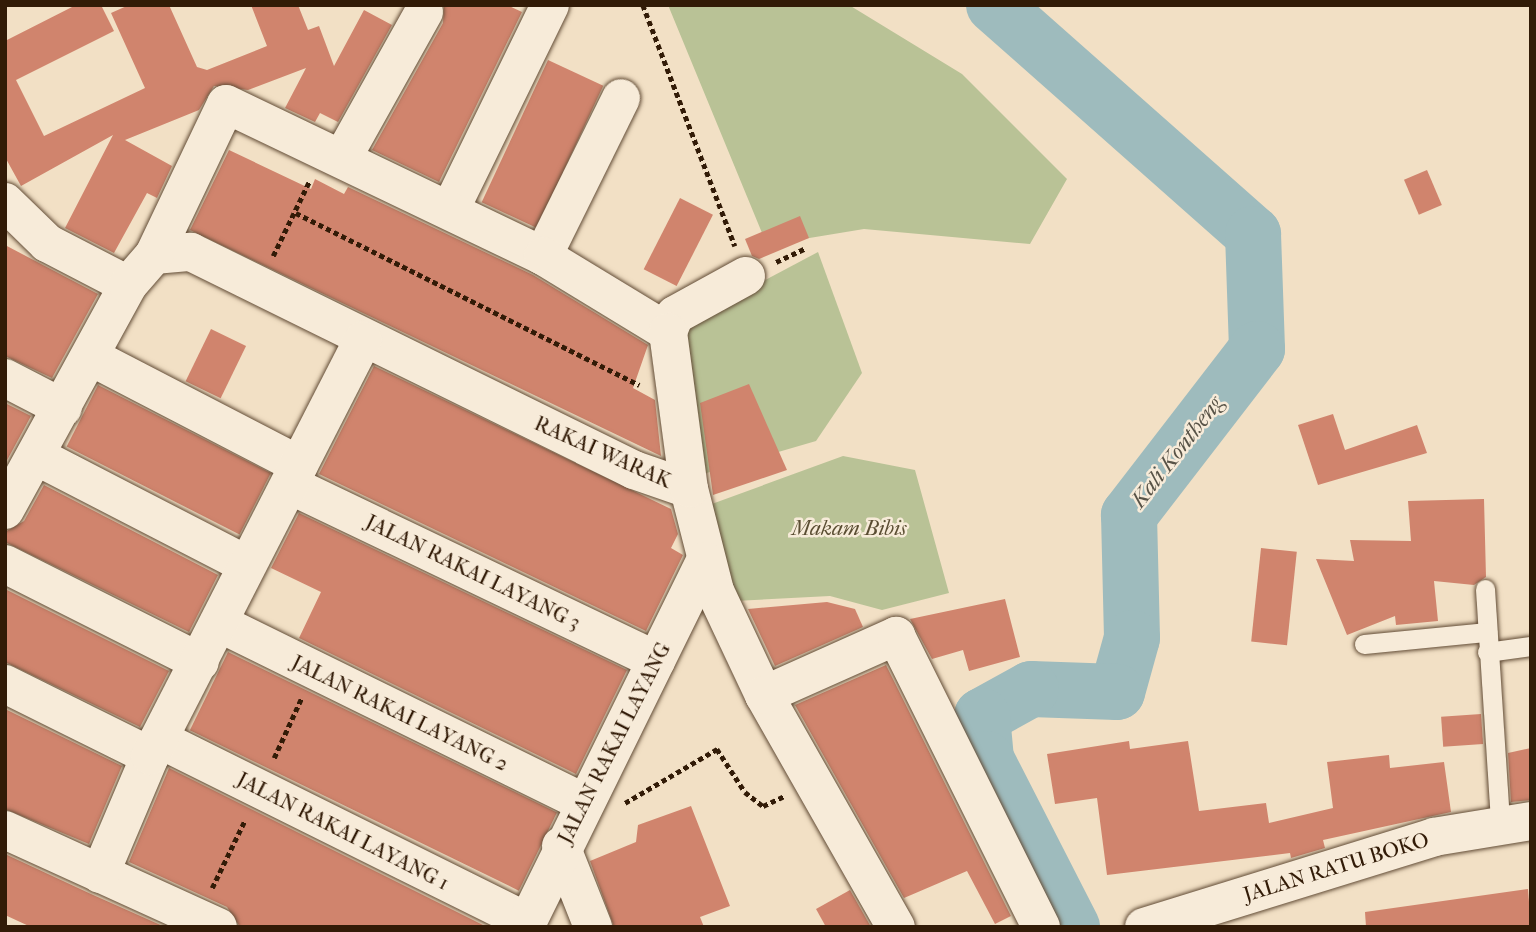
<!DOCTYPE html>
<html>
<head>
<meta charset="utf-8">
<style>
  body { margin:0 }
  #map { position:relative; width:1536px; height:932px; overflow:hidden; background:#f2e0c5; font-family:"IM FELL French Canon",serif }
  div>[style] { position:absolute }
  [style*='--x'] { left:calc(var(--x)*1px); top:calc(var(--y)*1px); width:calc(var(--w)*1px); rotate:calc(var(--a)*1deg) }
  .green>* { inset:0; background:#b9c296 }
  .river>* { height:56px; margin:-28px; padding:0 28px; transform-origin:28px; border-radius:28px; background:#9ebbbd }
  .building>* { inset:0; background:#d0846d; transform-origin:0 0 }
  .path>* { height:4.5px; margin-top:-2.25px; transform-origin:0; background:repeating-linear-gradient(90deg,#321b07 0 5px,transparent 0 8.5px) }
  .roads { filter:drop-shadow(0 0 2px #624c36) drop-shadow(0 0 2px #624c36) }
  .service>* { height:19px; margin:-9.5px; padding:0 9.5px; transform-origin:9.5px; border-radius:9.5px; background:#f7ebd9 }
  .minor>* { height:38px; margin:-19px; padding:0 19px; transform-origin:19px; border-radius:19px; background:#f7ebd9 }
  span { translate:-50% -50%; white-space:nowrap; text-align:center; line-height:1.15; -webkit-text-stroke:5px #f7ebd9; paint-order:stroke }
  .street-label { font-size:21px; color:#321b07 }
  .park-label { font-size:21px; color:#5a4d32; font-style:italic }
  .water-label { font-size:23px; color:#585347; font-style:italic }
  .frame { position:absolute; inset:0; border:7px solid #321b07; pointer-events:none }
</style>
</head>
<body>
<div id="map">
  <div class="green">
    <i style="clip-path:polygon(668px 5px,849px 5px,962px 74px,1067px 179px,1030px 244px,864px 229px,767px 245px)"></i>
    <i style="clip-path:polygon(818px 252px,862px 373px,816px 441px,703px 474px,679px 326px)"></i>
    <i style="clip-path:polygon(843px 456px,915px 470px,949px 593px,882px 610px,830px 596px,735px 601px,709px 505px)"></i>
  </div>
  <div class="river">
    <i style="--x:994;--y:5;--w:346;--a:41.5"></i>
    <i style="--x:1253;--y:234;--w:115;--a:88"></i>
    <i style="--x:1257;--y:349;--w:210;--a:127.6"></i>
    <i style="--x:1129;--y:515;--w:123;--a:88.6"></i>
    <i style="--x:1132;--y:638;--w:56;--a:105.5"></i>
    <i style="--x:1117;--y:692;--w:86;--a:-178"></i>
    <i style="--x:1031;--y:689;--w:56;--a:151.1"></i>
    <i style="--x:982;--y:716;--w:43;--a:84.7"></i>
    <i style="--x:986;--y:759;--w:189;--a:62.9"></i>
  </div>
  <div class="building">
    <i style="clip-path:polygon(76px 5px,101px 5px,114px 31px,16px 80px,44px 136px,145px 88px,111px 13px,129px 5px,169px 5px,197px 67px,207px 70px,267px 46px,251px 5px,298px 5px,308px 30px,319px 26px,334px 66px,364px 10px,392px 25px,338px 122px,320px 113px,315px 122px,285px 108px,306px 68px,248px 90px,214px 86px,199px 110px,125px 140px,172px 166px,157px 198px,147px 193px,114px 253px,65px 228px,113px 135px,21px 186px,5px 157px,5px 41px)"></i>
    <i style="clip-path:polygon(444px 5px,507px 5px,522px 12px,439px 182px,372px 150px,443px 23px)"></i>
    <i style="left:548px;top:60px;width:61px;height:157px;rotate:25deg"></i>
    <i style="clip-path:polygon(229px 150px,311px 189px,315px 179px,344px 194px,348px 187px,533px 275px,648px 345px,633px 388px,655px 400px,661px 456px,190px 230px)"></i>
    <i style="left:1427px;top:170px;width:38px;height:25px;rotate:67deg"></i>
    <i style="left:680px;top:198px;width:37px;height:80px;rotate:27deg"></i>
    <i style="clip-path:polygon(800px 216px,809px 238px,759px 259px,752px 256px,745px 239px)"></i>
    <i style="clip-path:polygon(5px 245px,98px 294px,52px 378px,5px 356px)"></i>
    <i style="left:211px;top:329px;width:39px;height:58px;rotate:26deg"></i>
    <i style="clip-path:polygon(374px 366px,671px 509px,678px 534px,671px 548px,683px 555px,646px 631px,319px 474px)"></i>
    <i style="clip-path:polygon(749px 384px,787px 470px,713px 495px,700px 403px)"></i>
    <i style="left:98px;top:385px;width:194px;height:69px;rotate:27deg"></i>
    <i style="clip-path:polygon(5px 403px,31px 416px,5px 464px)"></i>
    <i style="clip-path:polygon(1333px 414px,1345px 450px,1417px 425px,1427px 453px,1318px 485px,1298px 425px)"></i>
    <i style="clip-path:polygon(44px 485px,218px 575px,189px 632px,5px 542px,5px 532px,24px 521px)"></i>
    <i style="clip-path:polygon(1484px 499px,1486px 577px,1474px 585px,1434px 581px,1438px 621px,1396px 625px,1395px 616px,1347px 635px,1316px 559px,1354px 561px,1350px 540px,1411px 541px,1408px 501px)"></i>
    <i style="clip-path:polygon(299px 513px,627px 670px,576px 774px,299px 638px,321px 592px,271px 568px)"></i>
    <i style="left:1261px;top:548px;width:36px;height:94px;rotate:6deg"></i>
    <i style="clip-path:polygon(5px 589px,169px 671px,140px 727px,5px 662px)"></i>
    <i style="clip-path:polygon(1005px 599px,1020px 657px,969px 671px,963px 650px,932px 659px,910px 619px)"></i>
    <i style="clip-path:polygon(827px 602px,855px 609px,863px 627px,775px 666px,748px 609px)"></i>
    <i style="left:228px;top:652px;width:366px;height:87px;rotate:26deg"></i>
    <i style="clip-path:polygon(886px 665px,1011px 916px,995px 924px,967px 871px,904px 898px,795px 705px)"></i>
    <i style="clip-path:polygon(5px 709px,122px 766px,89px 844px,5px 809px)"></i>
    <i style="left:1481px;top:714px;width:30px;height:40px;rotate:86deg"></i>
    <i style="clip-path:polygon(1129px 741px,1130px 749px,1188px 741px,1199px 811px,1266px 803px,1269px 823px,1333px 808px,1327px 762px,1389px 755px,1390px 768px,1444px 762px,1451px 812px,1323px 840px,1325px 848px,1291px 858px,1290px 853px,1107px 875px,1097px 798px,1055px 804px,1047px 754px)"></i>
    <i style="clip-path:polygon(1531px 748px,1531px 800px,1511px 802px,1508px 753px)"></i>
    <i style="clip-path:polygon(169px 768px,487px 927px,240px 927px,227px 907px,129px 862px)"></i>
    <i style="clip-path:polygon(691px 806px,730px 906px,700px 917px,704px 927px,614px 927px,590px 861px,636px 842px,638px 825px)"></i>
    <i style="clip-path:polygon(5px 854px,91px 894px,165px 927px,31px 927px,5px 915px)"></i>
    <i style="clip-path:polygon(1528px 889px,1531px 927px,1366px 927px,1365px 912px)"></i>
    <i style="clip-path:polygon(850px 890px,871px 927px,826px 927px,816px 909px)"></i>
  </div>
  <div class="path">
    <i style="--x:643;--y:5;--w:258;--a:69.1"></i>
    <i style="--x:296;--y:213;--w:384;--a:26.6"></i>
    <i style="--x:273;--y:256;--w:82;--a:-64.1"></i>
    <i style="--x:776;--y:262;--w:31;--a:-25"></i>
    <i style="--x:274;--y:758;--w:65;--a:-65.4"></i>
    <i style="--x:625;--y:803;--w:107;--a:-30.4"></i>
    <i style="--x:717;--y:749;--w:51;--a:56.9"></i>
    <i style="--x:745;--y:792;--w:23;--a:38"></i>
    <i style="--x:763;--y:806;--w:23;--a:-25"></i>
    <i style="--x:212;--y:888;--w:76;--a:-64.1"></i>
  </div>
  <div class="roads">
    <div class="service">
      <i style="--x:1485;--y:589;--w:235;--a:86.3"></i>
      <i style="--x:1364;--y:644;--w:124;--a:-5.6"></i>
      <i style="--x:1487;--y:652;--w:44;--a:-7.8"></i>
    </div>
    <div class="minor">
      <i style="--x:344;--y:155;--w:164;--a:-60.8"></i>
      <i style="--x:5;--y:202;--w:59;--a:44.3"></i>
      <i style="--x:47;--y:243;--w:91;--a:27.4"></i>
      <i style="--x:450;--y:210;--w:228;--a:-64"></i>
      <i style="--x:154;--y:255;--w:37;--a:-5"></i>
      <i style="--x:191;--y:252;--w:494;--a:26.2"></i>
      <i style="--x:634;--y:470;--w:58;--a:19.1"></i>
      <i style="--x:689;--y:489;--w:105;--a:75.7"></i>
      <i style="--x:715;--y:591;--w:115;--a:64.8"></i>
      <i style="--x:764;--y:695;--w:267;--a:60.4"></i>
      <i style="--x:543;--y:256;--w:176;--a:-63.7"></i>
      <i style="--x:668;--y:332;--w:18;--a:-68"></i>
      <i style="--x:675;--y:315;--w:81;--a:-28.8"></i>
      <i style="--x:93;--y:358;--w:232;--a:27.4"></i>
      <i style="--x:5;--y:378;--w:65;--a:27.3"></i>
      <i style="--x:38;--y:457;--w:235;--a:27.3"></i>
      <i style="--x:290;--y:485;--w:406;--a:25.6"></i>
      <i style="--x:5;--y:510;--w:256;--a:-61.3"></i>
      <i style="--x:128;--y:285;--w:40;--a:-49"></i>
      <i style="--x:154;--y:255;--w:167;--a:-64.5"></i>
      <i style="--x:226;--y:104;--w:352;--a:25.6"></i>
      <i style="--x:543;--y:256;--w:146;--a:31.3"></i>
      <i style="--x:668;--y:332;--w:158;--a:82.4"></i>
      <i style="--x:5;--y:564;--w:218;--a:26.7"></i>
      <i style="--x:219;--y:623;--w:405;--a:26.2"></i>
      <i style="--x:5;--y:684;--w:162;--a:26.4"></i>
      <i style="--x:764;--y:695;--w:145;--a:-24.1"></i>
      <i style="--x:896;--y:636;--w:325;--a:63.5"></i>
      <i style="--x:159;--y:739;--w:411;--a:26.4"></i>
      <i style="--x:5;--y:830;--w:234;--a:24.5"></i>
      <i style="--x:561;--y:846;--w:87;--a:68.4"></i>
      <i style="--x:100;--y:874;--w:128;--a:-67"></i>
      <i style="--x:150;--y:756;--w:467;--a:-62.9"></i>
      <i style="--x:525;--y:927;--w:408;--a:-63.8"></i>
      <i style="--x:1144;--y:927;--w:304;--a:-17.2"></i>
      <i style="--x:1434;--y:837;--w:98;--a:-9.4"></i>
    </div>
  </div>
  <div class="street-label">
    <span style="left:603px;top:452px;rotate:24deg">RAKAI WARAK</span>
    <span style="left:473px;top:572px;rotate:26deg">JALAN RAKAI LAYANG 3</span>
    <span style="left:400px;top:713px;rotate:26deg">JALAN RAKAI LAYANG 2</span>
    <span style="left:614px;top:743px;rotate:-63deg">JALAN RAKAI LAYANG</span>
    <span style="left:343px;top:831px;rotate:27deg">JALAN RAKAI LAYANG 1</span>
    <span style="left:1336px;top:867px;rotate:-17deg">JALAN RATU BOKO</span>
  </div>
  <div class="park-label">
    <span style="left:849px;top:528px">Makam Bibis</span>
  </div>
  <div class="water-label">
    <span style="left:1177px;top:452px;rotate:-52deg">Kali Kontheng</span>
  </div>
  <div class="frame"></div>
</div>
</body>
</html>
